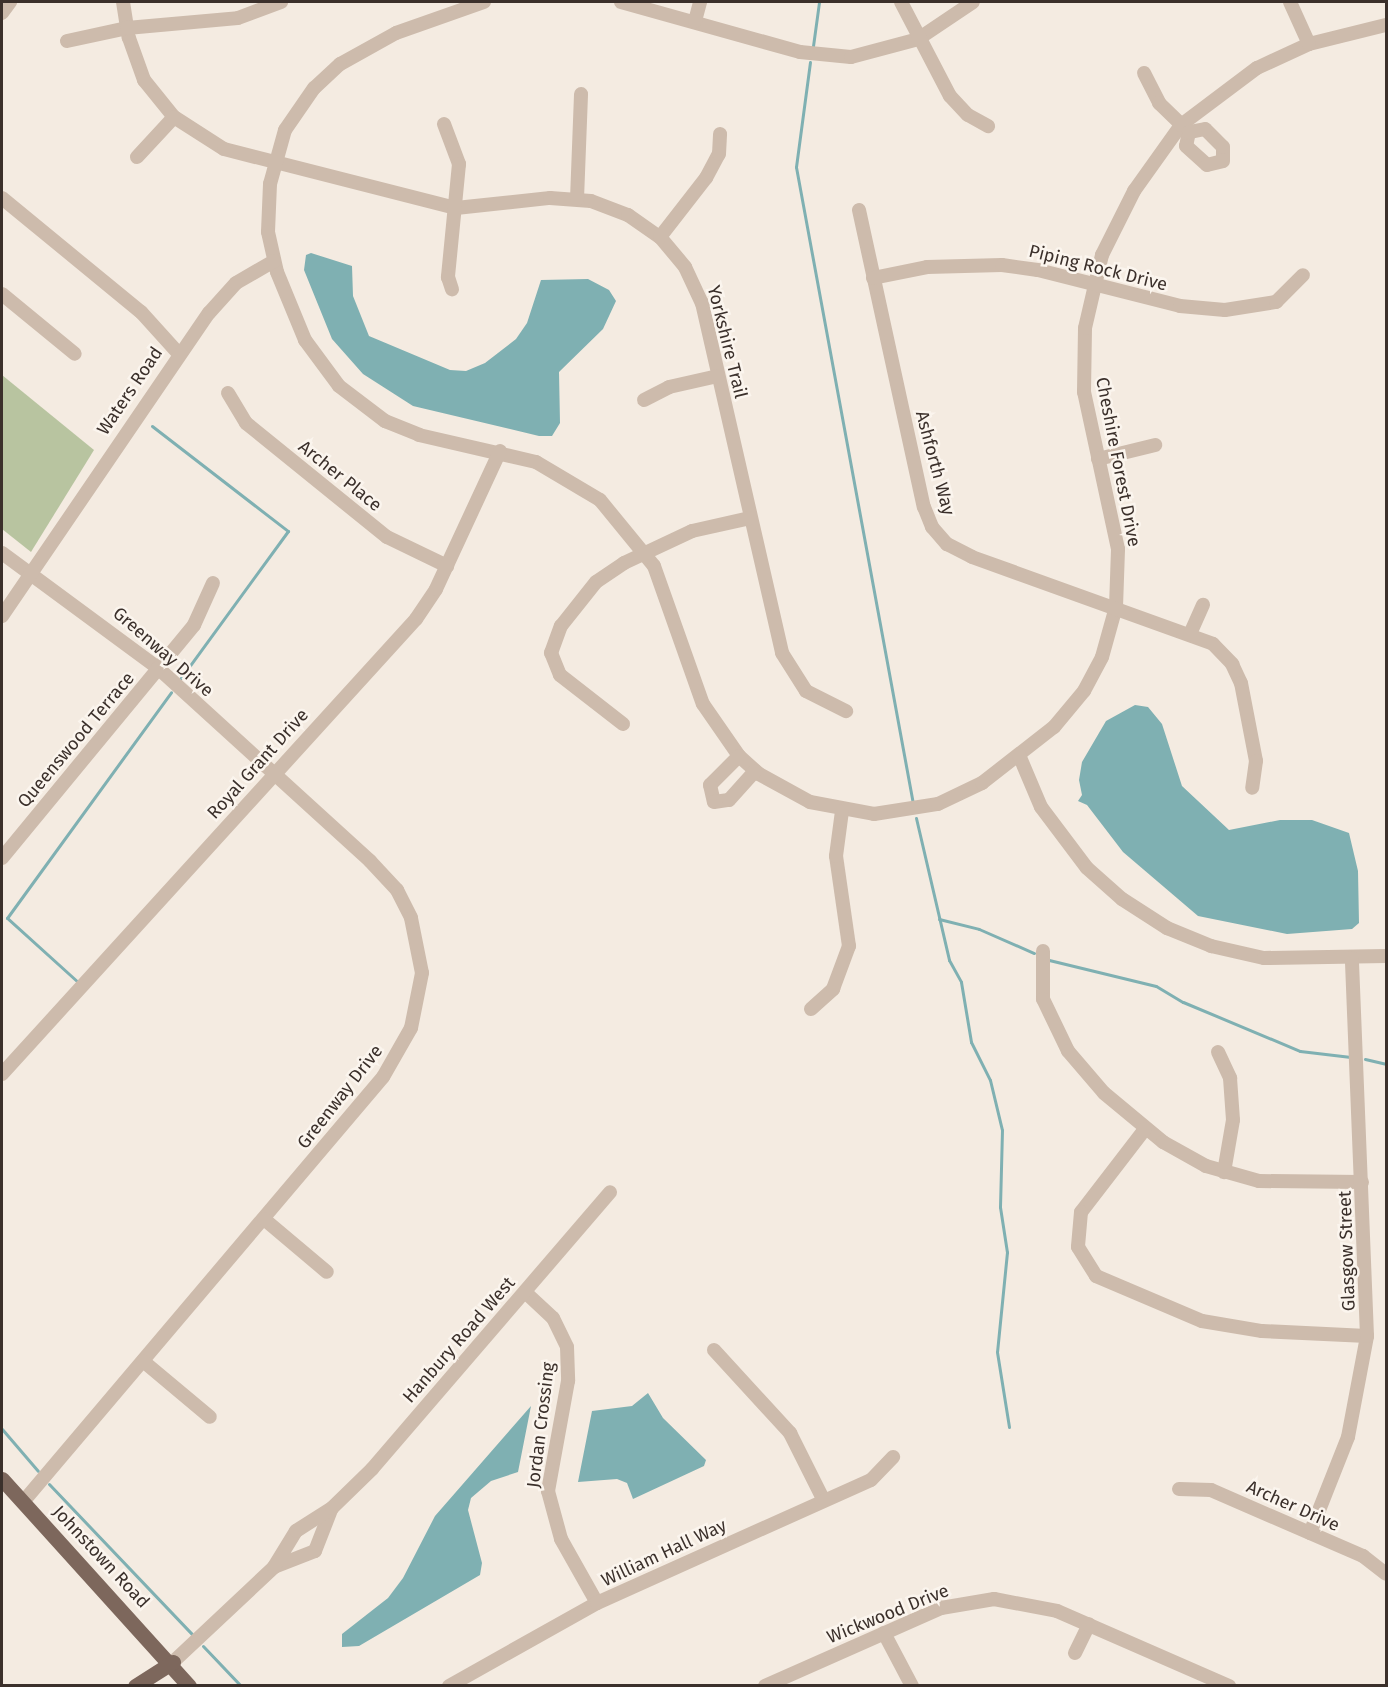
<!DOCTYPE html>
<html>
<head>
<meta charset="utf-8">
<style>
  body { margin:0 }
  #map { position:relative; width:1388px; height:1687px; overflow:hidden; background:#f4ebe1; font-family:"Fira Sans",sans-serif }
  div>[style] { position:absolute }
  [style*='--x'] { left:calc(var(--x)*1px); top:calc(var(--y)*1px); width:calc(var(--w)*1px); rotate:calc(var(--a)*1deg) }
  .green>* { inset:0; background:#b8c4a0 }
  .water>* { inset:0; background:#7fb0b2 }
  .stream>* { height:3px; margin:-1.5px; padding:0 1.5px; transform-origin:1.5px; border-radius:1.5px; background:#7fb0b2 }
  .minor>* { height:14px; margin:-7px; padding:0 7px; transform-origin:7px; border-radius:7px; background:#cdbbac }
  .major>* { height:15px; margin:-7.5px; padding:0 7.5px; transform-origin:7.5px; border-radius:7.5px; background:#7d675c }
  span { translate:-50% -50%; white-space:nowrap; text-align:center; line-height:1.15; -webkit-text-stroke:5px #fbf5ee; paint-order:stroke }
  .street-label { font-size:18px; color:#3b302b }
  .frame { position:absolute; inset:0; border:3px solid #3b302b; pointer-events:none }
</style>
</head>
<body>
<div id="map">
  <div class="green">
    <i style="clip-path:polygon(2px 375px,94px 450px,31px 552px,2px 529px)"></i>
  </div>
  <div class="water">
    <i style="clip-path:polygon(311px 253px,352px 266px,353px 296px,369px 336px,450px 370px,466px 371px,485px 363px,516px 339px,527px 323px,541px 280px,588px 279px,609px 290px,616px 301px,603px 329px,559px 372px,560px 423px,552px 436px,539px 436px,413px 406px,363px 374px,332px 339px,304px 270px,306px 255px)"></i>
    <i style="clip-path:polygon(1135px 705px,1148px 707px,1162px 724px,1182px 786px,1229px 830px,1280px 820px,1312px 820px,1349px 833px,1358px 871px,1359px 923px,1352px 929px,1287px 934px,1198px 916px,1123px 852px,1087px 805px,1078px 801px,1082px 795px,1079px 780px,1082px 762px,1106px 721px)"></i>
    <i style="clip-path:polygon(648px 1393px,663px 1418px,706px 1460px,704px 1466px,633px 1499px,627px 1483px,617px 1479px,578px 1482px,592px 1411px,632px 1406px)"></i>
    <i style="clip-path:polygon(531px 1406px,518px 1472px,491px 1481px,471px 1498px,468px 1510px,482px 1563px,480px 1575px,359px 1646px,342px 1647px,342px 1634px,388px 1598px,403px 1578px,435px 1516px)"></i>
  </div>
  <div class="stream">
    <i style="--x:813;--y:46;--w:44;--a:-82.2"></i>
    <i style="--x:810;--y:62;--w:106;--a:97.6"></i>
    <i style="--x:796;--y:167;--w:648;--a:79.59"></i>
    <i style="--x:152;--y:426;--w:172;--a:37.7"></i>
    <i style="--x:288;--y:531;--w:182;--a:126.1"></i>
    <i style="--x:916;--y:818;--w:146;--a:76.9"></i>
    <i style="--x:949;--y:960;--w:25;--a:61"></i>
    <i style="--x:961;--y:982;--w:61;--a:80.5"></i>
    <i style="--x:971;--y:1042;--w:42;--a:63.4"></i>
    <i style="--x:990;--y:1080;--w:51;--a:76.5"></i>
    <i style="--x:1002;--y:1130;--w:77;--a:91.5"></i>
    <i style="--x:1000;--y:1207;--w:46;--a:81.2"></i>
    <i style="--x:1007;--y:1252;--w:100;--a:95.7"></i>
    <i style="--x:997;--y:1352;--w:76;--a:80.9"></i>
    <i style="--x:939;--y:919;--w:41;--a:14"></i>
    <i style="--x:979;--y:929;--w:60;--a:23.6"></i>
    <i style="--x:1049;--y:960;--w:110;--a:13.7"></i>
    <i style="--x:1156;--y:986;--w:31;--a:31"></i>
    <i style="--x:1183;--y:1002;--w:127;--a:22.7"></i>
    <i style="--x:1300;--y:1051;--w:51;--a:6.7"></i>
    <i style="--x:79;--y:983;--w:97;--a:-137.9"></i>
    <i style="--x:7;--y:918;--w:279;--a:-54"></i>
    <i style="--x:1365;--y:1059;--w:22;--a:13"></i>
    <i style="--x:2;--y:1429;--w:55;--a:49.4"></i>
    <i style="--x:49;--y:1484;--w:207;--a:46.4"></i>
    <i style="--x:203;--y:1646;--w:55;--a:46.5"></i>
  </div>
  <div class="minor">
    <i style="--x:123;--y:2;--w:36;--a:81"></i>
    <i style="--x:129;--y:38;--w:45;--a:70.3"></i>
    <i style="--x:144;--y:80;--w:48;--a:51"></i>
    <i style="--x:174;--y:117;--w:59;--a:32.6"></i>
    <i style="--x:224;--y:149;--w:239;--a:14.3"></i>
    <i style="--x:456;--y:208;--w:95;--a:-6.1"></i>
    <i style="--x:550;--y:198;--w:41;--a:4.2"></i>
    <i style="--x:591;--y:201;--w:40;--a:21"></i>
    <i style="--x:628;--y:215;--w:39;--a:35"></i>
    <i style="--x:660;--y:237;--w:39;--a:50"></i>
    <i style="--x:685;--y:267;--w:40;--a:65"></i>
    <i style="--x:702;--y:303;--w:359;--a:77.1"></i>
    <i style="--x:782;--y:653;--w:45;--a:57.7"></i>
    <i style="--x:806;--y:691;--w:45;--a:26.6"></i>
    <i style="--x:484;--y:2;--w:93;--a:160.6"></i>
    <i style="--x:396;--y:33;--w:64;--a:151"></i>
    <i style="--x:340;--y:64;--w:35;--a:137"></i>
    <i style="--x:314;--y:88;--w:51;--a:124.6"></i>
    <i style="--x:285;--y:130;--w:56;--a:105.5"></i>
    <i style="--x:270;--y:184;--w:48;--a:92.4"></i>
    <i style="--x:268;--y:232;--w:41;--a:77.3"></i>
    <i style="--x:277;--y:272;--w:74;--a:67.6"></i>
    <i style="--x:305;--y:340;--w:57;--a:53.5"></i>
    <i style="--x:339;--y:386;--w:58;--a:37.3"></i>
    <i style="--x:385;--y:421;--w:37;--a:22"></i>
    <i style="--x:419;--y:435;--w:120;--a:13"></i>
    <i style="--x:536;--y:462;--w:74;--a:30.7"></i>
    <i style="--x:600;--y:500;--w:85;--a:50.7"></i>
    <i style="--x:654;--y:566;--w:146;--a:70.5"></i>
    <i style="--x:703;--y:704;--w:63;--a:55.3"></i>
    <i style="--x:739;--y:756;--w:27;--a:42"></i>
    <i style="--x:759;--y:774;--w:58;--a:28.8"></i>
    <i style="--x:810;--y:802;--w:65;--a:10.6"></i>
    <i style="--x:874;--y:814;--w:65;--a:-8.9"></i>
    <i style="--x:938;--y:804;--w:49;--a:-25.5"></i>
    <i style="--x:982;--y:783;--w:91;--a:-37.9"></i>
    <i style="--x:1054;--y:727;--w:47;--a:-50.2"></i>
    <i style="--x:1084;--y:691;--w:38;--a:-62"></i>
    <i style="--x:1102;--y:657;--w:52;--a:-74.4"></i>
    <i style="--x:1116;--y:607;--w:58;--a:-88"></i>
    <i style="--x:1118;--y:549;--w:161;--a:-102.2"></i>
    <i style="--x:1084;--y:392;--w:64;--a:-89.1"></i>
    <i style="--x:1085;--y:328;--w:75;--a:-76.9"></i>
    <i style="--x:1102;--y:255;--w:72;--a:-63.4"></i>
    <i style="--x:1134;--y:191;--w:81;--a:-54.5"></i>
    <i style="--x:1181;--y:125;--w:95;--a:-36.9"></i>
    <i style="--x:1257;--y:68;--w:57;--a:-24.8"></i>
    <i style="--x:1309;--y:44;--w:79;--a:-13.9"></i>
    <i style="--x:621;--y:2;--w:186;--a:15.6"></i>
    <i style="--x:800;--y:52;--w:51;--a:5.6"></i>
    <i style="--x:851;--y:57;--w:69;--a:-15"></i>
    <i style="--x:918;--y:39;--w:66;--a:-33.9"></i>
    <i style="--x:901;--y:2;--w:106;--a:62.5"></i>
    <i style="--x:950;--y:96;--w:26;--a:47"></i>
    <i style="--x:968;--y:115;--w:23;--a:29"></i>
    <i style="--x:1290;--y:2;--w:46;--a:65.7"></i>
    <i style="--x:2;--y:13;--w:14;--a:-54"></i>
    <i style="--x:695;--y:21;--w:20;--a:-75"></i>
    <i style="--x:67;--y:41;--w:61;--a:-12.2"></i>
    <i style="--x:127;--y:28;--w:111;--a:-5.1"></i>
    <i style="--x:238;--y:18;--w:46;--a:-20.4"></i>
    <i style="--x:1144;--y:73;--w:34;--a:63"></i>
    <i style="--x:1159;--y:103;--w:42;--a:44"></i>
    <i style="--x:1189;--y:132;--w:14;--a:102"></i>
    <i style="--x:1186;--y:146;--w:28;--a:42"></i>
    <i style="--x:1207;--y:165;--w:16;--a:-14"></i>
    <i style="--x:1223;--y:161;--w:14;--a:-90"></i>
    <i style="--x:1223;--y:147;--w:25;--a:-135"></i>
    <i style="--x:1205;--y:129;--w:16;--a:169"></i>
    <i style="--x:444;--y:124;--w:43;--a:69.4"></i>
    <i style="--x:459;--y:164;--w:114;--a:95.6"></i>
    <i style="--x:448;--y:277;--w:13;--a:72"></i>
    <i style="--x:137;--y:157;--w:54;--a:-47.2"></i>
    <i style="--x:2;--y:198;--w:180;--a:39.4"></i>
    <i style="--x:141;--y:312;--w:57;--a:47.9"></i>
    <i style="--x:577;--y:199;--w:105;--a:-87.8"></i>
    <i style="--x:859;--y:210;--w:304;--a:77.7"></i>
    <i style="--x:924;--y:507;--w:22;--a:68"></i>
    <i style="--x:932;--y:527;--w:23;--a:49"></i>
    <i style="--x:947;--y:544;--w:28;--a:27"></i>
    <i style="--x:972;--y:557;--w:256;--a:19.8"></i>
    <i style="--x:1213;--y:644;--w:28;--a:46"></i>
    <i style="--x:1232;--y:664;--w:21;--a:65"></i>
    <i style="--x:1241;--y:683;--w:79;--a:79.1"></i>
    <i style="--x:1256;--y:761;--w:27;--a:98"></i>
    <i style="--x:660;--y:237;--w:75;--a:-52.1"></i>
    <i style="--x:706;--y:178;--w:27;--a:-62"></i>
    <i style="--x:719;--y:154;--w:20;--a:-87"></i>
    <i style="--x:873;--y:278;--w:55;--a:-11.5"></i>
    <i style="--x:927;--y:267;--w:75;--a:-1.5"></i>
    <i style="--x:1002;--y:265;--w:36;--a:8"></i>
    <i style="--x:1038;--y:270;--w:146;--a:14.2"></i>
    <i style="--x:1180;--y:306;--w:45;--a:5.1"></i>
    <i style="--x:1225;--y:310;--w:52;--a:-8.9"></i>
    <i style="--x:1276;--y:302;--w:38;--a:-45"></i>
    <i style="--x:2;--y:294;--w:94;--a:39.4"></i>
    <i style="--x:228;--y:393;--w:35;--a:59"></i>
    <i style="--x:246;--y:423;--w:181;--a:39"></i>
    <i style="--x:387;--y:537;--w:67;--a:25.8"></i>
    <i style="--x:644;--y:400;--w:28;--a:-27"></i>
    <i style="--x:669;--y:387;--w:50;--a:-12.7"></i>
    <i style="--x:1098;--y:459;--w:59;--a:-13.8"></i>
    <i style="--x:2;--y:553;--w:194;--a:36.4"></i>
    <i style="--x:158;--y:668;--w:287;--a:42.3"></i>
    <i style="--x:370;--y:861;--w:40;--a:47"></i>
    <i style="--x:397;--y:890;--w:31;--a:63"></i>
    <i style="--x:411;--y:918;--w:56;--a:78.7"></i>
    <i style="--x:422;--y:973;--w:56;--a:101.3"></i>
    <i style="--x:411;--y:1028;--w:56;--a:119.7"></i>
    <i style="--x:383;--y:1077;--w:557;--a:130.27"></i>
    <i style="--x:2;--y:616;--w:367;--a:-55.7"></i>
    <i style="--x:209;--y:313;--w:40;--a:-48"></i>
    <i style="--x:236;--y:283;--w:44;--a:-30.1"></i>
    <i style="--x:1190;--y:634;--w:32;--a:-66"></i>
    <i style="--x:623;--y:724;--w:80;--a:-142.1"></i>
    <i style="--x:560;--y:675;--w:24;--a:-112"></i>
    <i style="--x:551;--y:653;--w:29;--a:-70"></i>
    <i style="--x:561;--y:626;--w:56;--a:-51.5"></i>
    <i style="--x:596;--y:582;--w:34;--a:-34"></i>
    <i style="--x:624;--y:563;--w:75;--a:-25.2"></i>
    <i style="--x:692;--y:531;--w:59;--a:-12.6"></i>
    <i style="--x:1019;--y:755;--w:56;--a:67.1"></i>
    <i style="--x:1041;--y:807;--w:76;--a:53"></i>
    <i style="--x:1087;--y:868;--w:47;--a:41.5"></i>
    <i style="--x:1122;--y:899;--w:54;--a:32.8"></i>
    <i style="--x:1167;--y:928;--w:48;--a:22.2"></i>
    <i style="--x:1211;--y:946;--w:54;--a:12.8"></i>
    <i style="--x:1264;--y:958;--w:122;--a:-0.9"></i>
    <i style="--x:739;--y:756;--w:41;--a:135"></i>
    <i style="--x:710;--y:785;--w:17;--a:77"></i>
    <i style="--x:714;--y:802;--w:15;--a:-8"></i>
    <i style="--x:729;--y:800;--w:39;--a:-48"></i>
    <i style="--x:2;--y:858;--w:302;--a:-50.5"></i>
    <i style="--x:194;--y:625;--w:46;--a:-65.7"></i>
    <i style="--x:1043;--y:951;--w:48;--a:90"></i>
    <i style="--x:1043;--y:999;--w:58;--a:64.3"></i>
    <i style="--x:1068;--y:1051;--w:55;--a:49.4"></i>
    <i style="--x:1104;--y:1093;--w:77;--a:39.7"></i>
    <i style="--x:1163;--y:1142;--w:49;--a:29.2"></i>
    <i style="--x:1206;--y:1166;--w:55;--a:15.8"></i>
    <i style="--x:1259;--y:1181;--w:103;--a:0.6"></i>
    <i style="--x:811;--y:1009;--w:30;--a:-42"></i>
    <i style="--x:833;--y:989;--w:46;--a:-69.6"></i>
    <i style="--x:849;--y:946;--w:91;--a:-98.2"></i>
    <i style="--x:836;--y:856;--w:45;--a:-82.4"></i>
    <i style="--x:1218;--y:1052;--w:29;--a:65"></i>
    <i style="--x:1230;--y:1078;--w:42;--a:85.9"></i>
    <i style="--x:1233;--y:1120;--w:53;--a:99.8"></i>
    <i style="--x:2;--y:1074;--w:615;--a:-47.7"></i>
    <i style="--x:416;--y:619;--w:36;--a:-56"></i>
    <i style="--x:436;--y:589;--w:152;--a:-65.1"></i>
    <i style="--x:1145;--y:1129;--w:105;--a:127.6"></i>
    <i style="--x:1081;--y:1212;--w:35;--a:95"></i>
    <i style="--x:1078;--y:1247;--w:34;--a:58"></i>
    <i style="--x:1096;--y:1276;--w:115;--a:23"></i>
    <i style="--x:1202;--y:1321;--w:61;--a:9.5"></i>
    <i style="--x:1262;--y:1331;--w:105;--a:2.7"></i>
    <i style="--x:264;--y:1219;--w:82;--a:40.1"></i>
    <i style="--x:525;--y:1292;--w:38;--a:43"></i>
    <i style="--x:553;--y:1318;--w:32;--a:64"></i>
    <i style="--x:567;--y:1347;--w:34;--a:88"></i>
    <i style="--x:568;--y:1381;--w:112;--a:100.3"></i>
    <i style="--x:548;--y:1491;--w:50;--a:74.8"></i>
    <i style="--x:561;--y:1539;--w:73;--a:60.6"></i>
    <i style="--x:714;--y:1350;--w:113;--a:47.5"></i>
    <i style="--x:790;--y:1433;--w:74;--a:63.4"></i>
    <i style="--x:143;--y:1361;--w:87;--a:39.9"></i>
    <i style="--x:1179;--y:1489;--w:32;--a:2"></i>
    <i style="--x:1211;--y:1490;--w:166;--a:23.5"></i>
    <i style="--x:1363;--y:1556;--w:29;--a:38"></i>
    <i style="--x:1310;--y:1533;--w:103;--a:-68.4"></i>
    <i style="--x:1348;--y:1437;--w:103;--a:-79.3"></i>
    <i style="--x:1367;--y:1336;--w:378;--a:-92.3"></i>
    <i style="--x:274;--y:1567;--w:44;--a:-21.3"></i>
    <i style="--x:315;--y:1551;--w:44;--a:-68.7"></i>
    <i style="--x:884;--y:1633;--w:60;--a:62.2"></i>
    <i style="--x:1075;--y:1653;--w:32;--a:-64"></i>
    <i style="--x:173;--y:1662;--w:139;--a:-43.2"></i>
    <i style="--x:274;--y:1567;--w:42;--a:-58.6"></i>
    <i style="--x:296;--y:1531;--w:43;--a:-32.6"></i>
    <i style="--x:332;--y:1508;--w:56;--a:-44.3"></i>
    <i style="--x:372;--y:1469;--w:365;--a:-49.3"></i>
    <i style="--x:449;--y:1686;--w:170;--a:-29.3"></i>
    <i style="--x:597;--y:1603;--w:300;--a:-24.2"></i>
    <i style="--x:871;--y:1480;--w:32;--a:-46"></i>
    <i style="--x:765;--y:1686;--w:193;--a:-23.9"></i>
    <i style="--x:941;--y:1608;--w:54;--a:-9.6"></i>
    <i style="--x:994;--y:1599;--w:64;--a:10.8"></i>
    <i style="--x:1057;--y:1611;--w:188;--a:23.6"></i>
  </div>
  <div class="major">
    <i style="--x:2;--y:1479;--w:279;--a:47.9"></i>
    <i style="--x:135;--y:1686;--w:45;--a:-32.3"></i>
  </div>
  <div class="street-label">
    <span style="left:1098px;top:268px;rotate:14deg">Piping Rock Drive</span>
    <span style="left:727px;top:342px;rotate:76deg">Yorkshire Trail</span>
    <span style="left:130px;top:391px;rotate:-56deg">Waters Road</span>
    <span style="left:1118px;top:462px;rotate:79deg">Cheshire Forest Drive</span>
    <span style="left:935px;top:463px;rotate:75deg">Ashforth Way</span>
    <span style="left:340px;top:476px;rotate:39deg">Archer Place</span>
    <span style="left:163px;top:652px;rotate:41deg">Greenway Drive</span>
    <span style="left:76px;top:740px;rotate:-50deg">Queenswood Terrace</span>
    <span style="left:258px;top:764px;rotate:-48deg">Royal Grant Drive</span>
    <span style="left:340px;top:1097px;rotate:-52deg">Greenway Drive</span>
    <span style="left:1347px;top:1251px;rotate:-92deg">Glasgow Street</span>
    <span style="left:459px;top:1340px;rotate:-49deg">Hanbury Road West</span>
    <span style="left:541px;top:1425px;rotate:-83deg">Jordan Crossing</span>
    <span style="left:1293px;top:1506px;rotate:24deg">Archer Drive</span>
    <span style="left:664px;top:1553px;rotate:-25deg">William Hall Way</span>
    <span style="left:101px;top:1557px;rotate:47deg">Johnstown Road</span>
    <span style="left:888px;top:1614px;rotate:-22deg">Wickwood Drive</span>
  </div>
  <div class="frame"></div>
</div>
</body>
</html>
